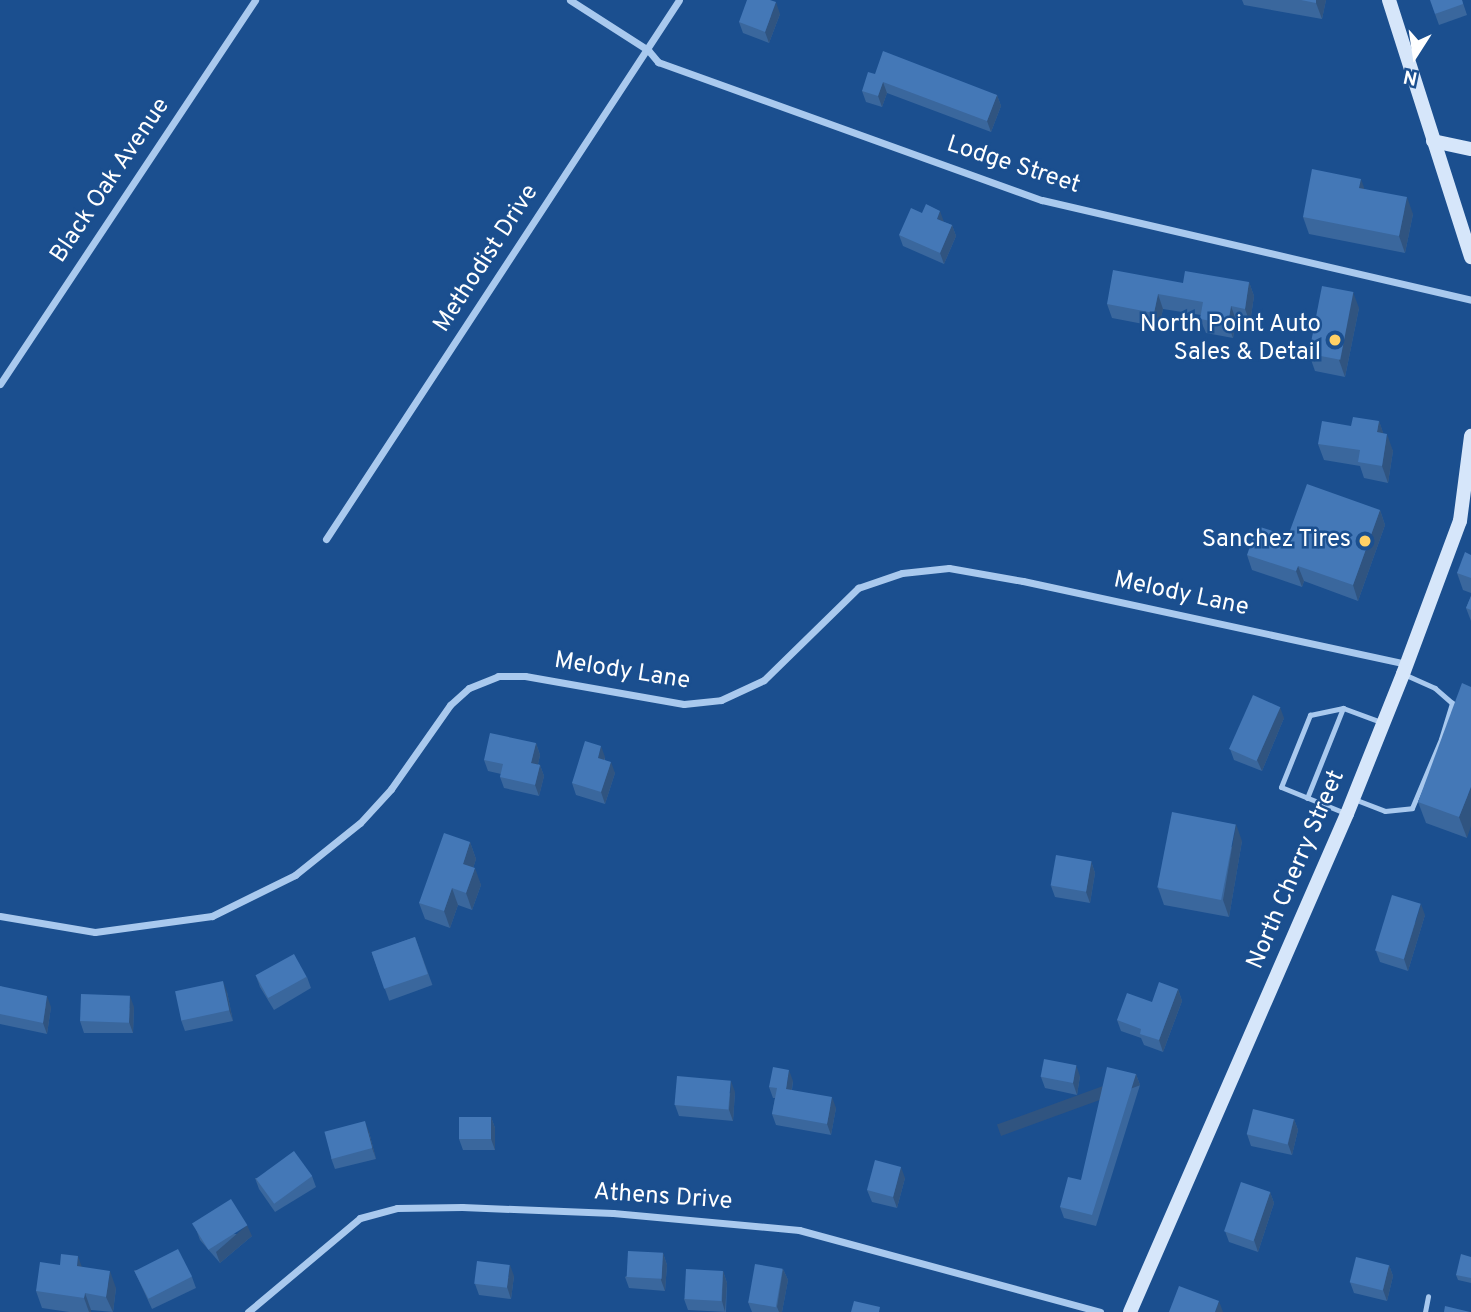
<!DOCTYPE html>
<html>
<head>
<meta charset="utf-8">
<style>
  body { margin:0 }
  #map { position:relative; width:1471px; height:1312px; overflow:hidden; background:#1b4f8f; font-family:Overpass,sans-serif }
  div>[style] { position:absolute }
  [style*='--x'] { left:calc(var(--x)*1px); top:calc(var(--y)*1px); width:calc(var(--w)*1px); rotate:calc(var(--a)*1deg) }
  .lane>* { height:5px; margin:-2.5px; padding:0 2.5px; transform-origin:2.5px; border-radius:2.5px; background:#a9c9ee }
  .street>* { height:7px; margin:-3.5px; padding:0 3.5px; transform-origin:3.5px; border-radius:3.5px; background:#a9c9ee }
  .secondary>* { height:14px; margin:-7px; padding:0 7px; transform-origin:7px; border-radius:7px; background:#d6e6fa }
  .wall>* { inset:0; background:#3a679d; transform-origin:0 0 }
  .shaded-wall>* { inset:0; background:#305480; transform-origin:0 0 }
  .building>* { inset:0; background:#4478b7; transform-origin:0 0 }
  .dots>* { width:19px; height:19px; translate:-50% -50%; box-sizing:border-box; border:4px solid #1b4f8f; border-radius:50% }
  span { translate:-50% -50%; white-space:nowrap; text-align:center; line-height:1.15; -webkit-text-stroke:5px #1b4f8f; paint-order:stroke }
  .street-label { font-size:24px; color:#fff }
  .poi-label { font-size:24px; color:#fff }
  .right { translate:-100% -50%; text-align:right }
  .north { position:absolute; left:1380px; top:21px; width:70px; height:70px; -webkit-text-stroke:5px #1b4f8f; paint-order:stroke; rotate:192deg; font-size:19px; font-weight:700; line-height:28px; text-align:center; color:#fff }
  .north::after { content:''; display:block; margin:auto; width:24px; height:32px; background:#fff; clip-path:polygon(50% 0,100% 100%,50% 72%,0 100%) }
</style>
</head>
<body>
<div id="map">
  <div class="lane">
    <i style="--x:1307;--y:798;--w:97;--a:-68.2"></i>
    <i style="--x:1354;--y:799;--w:33;--a:21"></i>
    <i style="--x:1385;--y:811;--w:27;--a:-6"></i>
    <i style="--x:1412;--y:808;--w:75;--a:-67.2"></i>
    <i style="--x:1441;--y:739;--w:38;--a:-73"></i>
    <i style="--x:1452;--y:703;--w:23;--a:-139"></i>
    <i style="--x:1435;--y:688;--w:35;--a:-156"></i>
    <i style="--x:1345;--y:813;--w:69;--a:-157.9"></i>
    <i style="--x:1281;--y:787;--w:78;--a:-68.1"></i>
    <i style="--x:1310;--y:715;--w:34;--a:-12"></i>
    <i style="--x:1343;--y:708;--w:40;--a:20.2"></i>
    <i style="--x:1425;--y:1312;--w:16;--a:-79"></i>
  </div>
  <div class="street">
    <i style="--x:570;--y:0;--w:93;--a:32.7"></i>
    <i style="--x:648;--y:50;--w:16;--a:50"></i>
    <i style="--x:658;--y:62;--w:408;--a:19.8"></i>
    <i style="--x:1042;--y:200;--w:441;--a:13.1"></i>
    <i style="--x:0;--y:384;--w:461;--a:-56.4"></i>
    <i style="--x:326;--y:539;--w:644;--a:-56.78"></i>
    <i style="--x:0;--y:916;--w:96;--a:9.6"></i>
    <i style="--x:95;--y:932;--w:118;--a:-7.8"></i>
    <i style="--x:212;--y:916;--w:93;--a:-26.3"></i>
    <i style="--x:295;--y:875;--w:83;--a:-38.7"></i>
    <i style="--x:360;--y:823;--w:46;--a:-47.6"></i>
    <i style="--x:391;--y:789;--w:103;--a:-54.9"></i>
    <i style="--x:450;--y:705;--w:25;--a:-42"></i>
    <i style="--x:469;--y:688;--w:31;--a:-22"></i>
    <i style="--x:498;--y:676;--w:27;--a:0"></i>
    <i style="--x:525;--y:676;--w:161;--a:10"></i>
    <i style="--x:684;--y:704;--w:37;--a:-6"></i>
    <i style="--x:721;--y:700;--w:47;--a:-24.9"></i>
    <i style="--x:764;--y:680;--w:132;--a:-44.4"></i>
    <i style="--x:858;--y:588;--w:46;--a:-18.8"></i>
    <i style="--x:902;--y:573;--w:47;--a:-6.1"></i>
    <i style="--x:949;--y:568;--w:75;--a:10"></i>
    <i style="--x:1023;--y:581;--w:392;--a:12.2"></i>
    <i style="--x:248;--y:1312;--w:146;--a:-40"></i>
    <i style="--x:360;--y:1218;--w:38;--a:-15"></i>
    <i style="--x:397;--y:1208;--w:65;--a:-0.9"></i>
    <i style="--x:462;--y:1207;--w:151;--a:2.3"></i>
    <i style="--x:613;--y:1213;--w:187;--a:5.2"></i>
    <i style="--x:799;--y:1230;--w:312;--a:15.2"></i>
  </div>
  <div class="secondary">
    <i style="--x:1389;--y:0;--w:270;--a:72.3"></i>
    <i style="--x:1433;--y:141;--w:39;--a:12"></i>
    <i style="--x:1130;--y:1312;--w:543;--a:-66.46"></i>
    <i style="--x:1347;--y:814;--w:151;--a:-68.2"></i>
    <i style="--x:1403;--y:674;--w:163;--a:-69.6"></i>
    <i style="--x:1460;--y:521;--w:86;--a:-82.6"></i>
  </div>
  <div class="wall">
    <i style="clip-path:polygon(1242px 0,1326px 0,1322px 19px,1244px 5px)"></i>
    <i style="clip-path:polygon(1462px 0,1467px 15px,1439px 25px,1435px 14px)"></i>
    <i style="clip-path:polygon(780px 14px,769px 43px,743px 33px,739px 22px)"></i>
    <i style="clip-path:polygon(875px 74px,997px 95px,1001px 106px,991px 132px,887px 93px,882px 107px,866px 102px,862px 91px)"></i>
    <i style="clip-path:polygon(1365px 189px,1413px 214px,1405px 253px,1309px 234px,1303px 217px)"></i>
    <i style="clip-path:polygon(944px 222px,952px 225px,956px 236px,944px 264px,903px 246px,899px 235px)"></i>
    <i style="clip-path:polygon(1249px 282px,1254px 296px,1250px 323px,1236px 320px,1233px 338px,1206px 333px,1200px 319px,1201px 315px,1163px 309px,1159px 327px,1112px 318px,1107px 304px,1183px 283px)"></i>
    <i style="clip-path:polygon(1359px 308px,1345px 377px,1315px 371px,1309px 354px)"></i>
    <i style="clip-path:polygon(1379px 421px,1383px 433px,1393px 451px,1388px 483px,1364px 478px,1360px 466px,1324px 460px,1318px 444px,1351px 426px)"></i>
    <i style="clip-path:polygon(1380px 510px,1385px 525px,1358px 601px,1304px 581px,1302px 587px,1252px 570px,1247px 555px,1288px 536px)"></i>
    <i style="clip-path:polygon(1471px 555px,1471px 593px,1463px 590px,1457px 573px)"></i>
    <i style="clip-path:polygon(1471px 596px,1471px 621px,1466px 608px)"></i>
    <i style="clip-path:polygon(1471px 687px,1467px 838px,1426px 823px,1418px 802px)"></i>
    <i style="clip-path:polygon(1284px 718px,1262px 771px,1234px 760px,1230px 749px)"></i>
    <i style="clip-path:polygon(536px 743px,540px 755px,538px 764px,540px 765px,544px 776px,539px 796px,504px 788px,500px 777px,501px 774px,488px 771px,484px 760px)"></i>
    <i style="clip-path:polygon(605px 757px,605px 760px,615px 773px,605px 804px,576px 795px,572px 783px)"></i>
    <i style="clip-path:polygon(1242px 841px,1229px 917px,1164px 905px,1158px 888px)"></i>
    <i style="clip-path:polygon(470px 842px,476px 859px,473px 868px,481px 885px,472px 910px,458px 905px,450px 928px,425px 919px,419px 903px)"></i>
    <i style="clip-path:polygon(1091px 861px,1095px 873px,1090px 903px,1055px 897px,1051px 886px)"></i>
    <i style="clip-path:polygon(1425px 915px,1408px 971px,1380px 962px,1376px 951px)"></i>
    <i style="left:415px;top:937px;width:51px;height:46px;rotate:70deg"></i>
    <i style="clip-path:polygon(256px 976px,307px 977px,311px 988px,274px 1010px,260px 987px)"></i>
    <i style="clip-path:polygon(0 986px,51px 1007px,47px 1034px,0 1024px)"></i>
    <i style="clip-path:polygon(1178px 989px,1182px 1001px,1163px 1052px,1144px 1045px,1141px 1038px,1121px 1031px,1117px 1020px)"></i>
    <i style="clip-path:polygon(227px 992px,233px 1021px,185px 1031px,181px 1020px)"></i>
    <i style="clip-path:polygon(134px 1007px,133px 1033px,84px 1033px,80px 1021px)"></i>
    <i style="clip-path:polygon(1136px 1074px,1140px 1085px,1096px 1226px,1064px 1218px,1060px 1207px,1081px 1180px)"></i>
    <i style="clip-path:polygon(1080px 1076px,1077px 1095px,1045px 1088px,1041px 1077px)"></i>
    <i style="clip-path:polygon(793px 1081px,792px 1090px,836px 1108px,831px 1135px,776px 1125px,772px 1114px,775px 1098px,773px 1098px,769px 1087px)"></i>
    <i style="clip-path:polygon(735px 1092px,733px 1121px,679px 1116px,675px 1105px)"></i>
    <i style="clip-path:polygon(491px 1117px,495px 1128px,495px 1150px,463px 1150px,459px 1139px)"></i>
    <i style="clip-path:polygon(1294px 1119px,1298px 1130px,1292px 1155px,1251px 1146px,1247px 1134px)"></i>
    <i style="clip-path:polygon(369px 1132px,376px 1159px,335px 1169px,331px 1158px)"></i>
    <i style="clip-path:polygon(312px 1176px,316px 1187px,275px 1212px,259px 1189px,255px 1178px)"></i>
    <i style="clip-path:polygon(905px 1178px,897px 1208px,872px 1202px,867px 1190px)"></i>
    <i style="clip-path:polygon(1270px 1192px,1274px 1203px,1258px 1252px,1229px 1242px,1225px 1231px)"></i>
    <i style="clip-path:polygon(196px 1229px,252px 1236px,220px 1263px,200px 1240px)"></i>
    <i style="clip-path:polygon(663px 1253px,667px 1265px,665px 1291px,629px 1288px,625px 1277px)"></i>
    <i style="clip-path:polygon(1471px 1257px,1471px 1283px,1458px 1280px,1456px 1275px)"></i>
    <i style="clip-path:polygon(60px 1265px,82px 1267px,116px 1288px,113px 1312px,91px 1310px,91px 1312px,69px 1312px,42px 1308px,36px 1291px)"></i>
    <i style="clip-path:polygon(1389px 1265px,1393px 1276px,1387px 1301px,1354px 1293px,1350px 1282px)"></i>
    <i style="clip-path:polygon(783px 1269px,788px 1280px,782px 1312px,752px 1312px,748px 1302px)"></i>
    <i style="clip-path:polygon(134px 1270px,192px 1277px,196px 1288px,152px 1309px)"></i>
    <i style="clip-path:polygon(723px 1271px,727px 1283px,726px 1312px,688px 1310px,684px 1299px)"></i>
    <i style="clip-path:polygon(514px 1276px,511px 1299px,479px 1295px,475px 1284px)"></i>
  </div>
  <div class="shaded-wall">
    <i style="clip-path:polygon(1316px 0,1326px 0,1322px 19px,1316px 3px)"></i>
    <i style="clip-path:polygon(776px 2px,780px 14px,769px 43px,765px 32px)"></i>
    <i style="clip-path:polygon(883px 82px,887px 93px,882px 107px,878px 96px)"></i>
    <i style="clip-path:polygon(997px 95px,1001px 106px,991px 132px,987px 121px)"></i>
    <i style="clip-path:polygon(1361px 179px,1367px 196px,1359px 188px)"></i>
    <i style="clip-path:polygon(1407px 197px,1413px 214px,1405px 253px,1399px 236px)"></i>
    <i style="clip-path:polygon(940px 211px,944px 222px,937px 219px)"></i>
    <i style="clip-path:polygon(952px 225px,956px 236px,944px 264px,940px 253px)"></i>
    <i style="clip-path:polygon(1249px 282px,1254px 296px,1250px 323px,1245px 309px)"></i>
    <i style="clip-path:polygon(1353px 292px,1359px 308px,1345px 377px,1339px 360px)"></i>
    <i style="clip-path:polygon(1158px 294px,1163px 309px,1159px 327px,1154px 313px)"></i>
    <i style="clip-path:polygon(1231px 306px,1236px 320px,1233px 338px,1228px 324px)"></i>
    <i style="clip-path:polygon(1379px 421px,1385px 438px,1377px 432px)"></i>
    <i style="clip-path:polygon(1387px 434px,1393px 451px,1388px 483px,1382px 466px)"></i>
    <i style="clip-path:polygon(1380px 510px,1385px 525px,1358px 601px,1353px 585px)"></i>
    <i style="clip-path:polygon(1298px 566px,1304px 581px,1302px 587px,1296px 571px)"></i>
    <i style="clip-path:polygon(1280px 707px,1284px 718px,1262px 771px,1257px 760px)"></i>
    <i style="clip-path:polygon(536px 743px,540px 755px,536px 774px,531px 763px)"></i>
    <i style="clip-path:polygon(601px 746px,605px 757px,602px 769px,598px 758px)"></i>
    <i style="clip-path:polygon(611px 762px,615px 773px,605px 804px,601px 792px)"></i>
    <i style="clip-path:polygon(540px 765px,544px 776px,539px 796px,535px 785px)"></i>
    <i style="clip-path:polygon(1471px 787px,1471px 826px,1467px 838px,1459px 817px)"></i>
    <i style="clip-path:polygon(1236px 824px,1242px 841px,1229px 917px,1223px 900px)"></i>
    <i style="clip-path:polygon(470px 842px,476px 859px,469px 881px,463px 864px)"></i>
    <i style="clip-path:polygon(1091px 861px,1095px 873px,1090px 903px,1086px 892px)"></i>
    <i style="clip-path:polygon(475px 868px,481px 885px,472px 910px,466px 893px)"></i>
    <i style="clip-path:polygon(452px 888px,458px 905px,450px 928px,444px 911px)"></i>
    <i style="clip-path:polygon(1421px 904px,1425px 915px,1408px 971px,1404px 959px)"></i>
    <i style="clip-path:polygon(223px 981px,227px 992px,233px 1021px,229px 1010px)"></i>
    <i style="clip-path:polygon(1178px 989px,1182px 1001px,1163px 1052px,1159px 1040px)"></i>
    <i style="clip-path:polygon(47px 996px,51px 1007px,47px 1034px,43px 1023px)"></i>
    <i style="clip-path:polygon(130px 996px,134px 1007px,133px 1033px,129px 1022px)"></i>
    <i style="clip-path:polygon(1076px 1065px,1080px 1076px,1077px 1095px,1073px 1083px)"></i>
    <i style="clip-path:polygon(789px 1070px,793px 1081px,790px 1100px,786px 1089px)"></i>
    <i style="left:1136px;top:1074px;width:12px;height:148px;rotate:70deg"></i>
    <i style="clip-path:polygon(731px 1081px,735px 1092px,733px 1121px,729px 1110px)"></i>
    <i style="clip-path:polygon(832px 1097px,836px 1108px,831px 1135px,827px 1124px)"></i>
    <i style="clip-path:polygon(491px 1117px,495px 1128px,495px 1150px,491px 1139px)"></i>
    <i style="clip-path:polygon(1294px 1119px,1298px 1130px,1292px 1155px,1288px 1144px)"></i>
    <i style="clip-path:polygon(365px 1121px,369px 1132px,376px 1159px,372px 1148px)"></i>
    <i style="clip-path:polygon(901px 1167px,905px 1178px,897px 1208px,893px 1197px)"></i>
    <i style="clip-path:polygon(1270px 1192px,1274px 1203px,1258px 1252px,1254px 1240px)"></i>
    <i style="clip-path:polygon(247px 1225px,252px 1236px,220px 1263px,216px 1252px)"></i>
    <i style="clip-path:polygon(663px 1253px,667px 1265px,665px 1291px,661px 1280px)"></i>
    <i style="clip-path:polygon(78px 1256px,84px 1273px,77px 1266px)"></i>
    <i style="clip-path:polygon(510px 1265px,514px 1276px,511px 1299px,507px 1287px)"></i>
    <i style="clip-path:polygon(1389px 1265px,1393px 1276px,1387px 1301px,1383px 1290px)"></i>
    <i style="clip-path:polygon(783px 1269px,788px 1280px,782px 1312px,779px 1312px,777px 1307px)"></i>
    <i style="clip-path:polygon(110px 1271px,116px 1288px,113px 1312px,106px 1297px)"></i>
    <i style="clip-path:polygon(723px 1271px,727px 1283px,725px 1312px,722px 1301px)"></i>
    <i style="clip-path:polygon(85px 1293px,91px 1310px,91px 1312px,89px 1312px,84px 1298px)"></i>
    <i style="clip-path:polygon(1219px 1301px,1223px 1312px,1215px 1312px)"></i>
  </div>
  <div class="building">
    <i style="clip-path:polygon(747px 0,770px 0,776px 2px,765px 32px,739px 22px)"></i>
    <i style="clip-path:polygon(1301px 0,1316px 0,1316px 3px)"></i>
    <i style="clip-path:polygon(1430px 0,1462px 0,1463px 4px,1435px 14px)"></i>
    <i style="clip-path:polygon(883px 51px,997px 95px,987px 121px,883px 82px,878px 96px,862px 91px,868px 72px,875px 74px)"></i>
    <i style="clip-path:polygon(1312px 169px,1361px 179px,1359px 188px,1407px 197px,1399px 236px,1303px 217px)"></i>
    <i style="clip-path:polygon(926px 204px,940px 211px,937px 219px,952px 225px,940px 253px,899px 235px,911px 208px,922px 213px)"></i>
    <i style="clip-path:polygon(1113px 270px,1183px 283px,1185px 271px,1249px 282px,1245px 309px,1231px 306px,1228px 324px,1200px 319px,1203px 302px,1158px 294px,1154px 313px,1107px 304px)"></i>
    <i style="left:1322px;top:286px;width:32px;height:69px;rotate:11deg"></i>
    <i style="clip-path:polygon(1353px 417px,1379px 421px,1377px 432px,1387px 434px,1382px 466px,1358px 462px,1360px 450px,1318px 444px,1322px 421px,1351px 426px)"></i>
    <i style="clip-path:polygon(1307px 484px,1380px 510px,1353px 585px,1298px 566px,1296px 571px,1247px 555px,1257px 526px,1288px 536px)"></i>
    <i style="clip-path:polygon(1465px 552px,1471px 555px,1471px 578px,1457px 573px)"></i>
    <i style="clip-path:polygon(1471px 596px,1471px 610px,1466px 608px)"></i>
    <i style="clip-path:polygon(1462px 683px,1471px 687px,1471px 787px,1459px 817px,1418px 802px)"></i>
    <i style="left:1253px;top:695px;width:30px;height:59px;rotate:24deg"></i>
    <i style="clip-path:polygon(490px 733px,536px 743px,531px 763px,540px 765px,535px 785px,500px 777px,503px 764px,484px 760px)"></i>
    <i style="clip-path:polygon(585px 741px,601px 746px,598px 758px,611px 762px,601px 792px,572px 783px)"></i>
    <i style="left:1172px;top:812px;width:65px;height:77px;rotate:11deg"></i>
    <i style="clip-path:polygon(444px 833px,470px 842px,463px 864px,475px 868px,466px 893px,452px 888px,444px 911px,419px 903px)"></i>
    <i style="left:1056px;top:855px;width:36px;height:31px;rotate:10deg"></i>
    <i style="left:1392px;top:895px;width:30px;height:58px;rotate:17deg"></i>
    <i style="left:415px;top:937px;width:39px;height:46px;rotate:71deg"></i>
    <i style="left:294px;top:954px;width:26px;height:44px;rotate:61deg"></i>
    <i style="left:223px;top:981px;width:30px;height:49px;rotate:78deg"></i>
    <i style="clip-path:polygon(1159px 982px,1178px 989px,1159px 1040px,1140px 1034px,1141px 1029px,1117px 1020px,1127px 993px,1152px 1002px)"></i>
    <i style="clip-path:polygon(0 986px,47px 996px,43px 1023px,0 1014px)"></i>
    <i style="left:81px;top:994px;width:49px;height:27px;rotate:2deg"></i>
    <i style="left:1044px;top:1059px;width:33px;height:18px;rotate:11deg"></i>
    <i style="clip-path:polygon(773px 1067px,789px 1070px,786px 1089px,832px 1097px,827px 1124px,772px 1114px,777px 1088px,769px 1087px)"></i>
    <i style="clip-path:polygon(1107px 1067px,1136px 1074px,1092px 1215px,1060px 1207px,1068px 1177px,1081px 1180px)"></i>
    <i style="left:677px;top:1076px;width:54px;height:29px;rotate:5deg"></i>
    <i style="left:1253px;top:1109px;width:42px;height:26px;rotate:14deg"></i>
    <i style="left:459px;top:1117px;width:32px;height:22px"></i>
    <i style="left:365px;top:1121px;width:28px;height:42px;rotate:75deg"></i>
    <i style="left:294px;top:1151px;width:31px;height:47px;rotate:54deg"></i>
    <i style="left:875px;top:1160px;width:27px;height:31px;rotate:15deg"></i>
    <i style="left:1241px;top:1182px;width:31px;height:52px;rotate:19deg"></i>
    <i style="left:231px;top:1199px;width:31px;height:46px;rotate:58deg"></i>
    <i style="left:178px;top:1249px;width:31px;height:49px;rotate:63deg"></i>
    <i style="left:628px;top:1251px;width:35px;height:26px;rotate:3deg"></i>
    <i style="clip-path:polygon(61px 1254px,78px 1256px,77px 1266px,110px 1271px,106px 1297px,85px 1293px,84px 1298px,36px 1291px,40px 1262px,60px 1265px)"></i>
    <i style="clip-path:polygon(1461px 1254px,1471px 1257px,1471px 1278px,1456px 1275px)"></i>
    <i style="left:1356px;top:1257px;width:34px;height:26px;rotate:14deg"></i>
    <i style="left:477px;top:1261px;width:33px;height:23px;rotate:7deg"></i>
    <i style="left:755px;top:1264px;width:28px;height:39px;rotate:10deg"></i>
    <i style="left:686px;top:1269px;width:37px;height:30px;rotate:3deg"></i>
    <i style="clip-path:polygon(1179px 1286px,1219px 1301px,1215px 1312px,1169px 1312px)"></i>
    <i style="clip-path:polygon(854px 1301px,880px 1307px,879px 1312px,851px 1312px)"></i>
    <i style="clip-path:polygon(1445px 1306px,1470px 1312px,1444px 1312px)"></i>
  </div>
  <div class="dots">
    <i style="left:1335px;top:340px;background:#ffd166"></i>
    <i style="left:1365px;top:541px;background:#ffd166"></i>
  </div>
  <div class="street-label">
    <span style="left:1013px;top:166px;rotate:18deg">Lodge Street</span>
    <span style="left:111px;top:181px;rotate:-56deg">Black Oak Avenue</span>
    <span style="left:487px;top:259px;rotate:-57deg">Methodist Drive</span>
    <span style="left:1181px;top:595px;rotate:12deg">Melody Lane</span>
    <span style="left:622px;top:672px;rotate:9deg">Melody Lane</span>
    <span style="left:1297px;top:870px;rotate:-67deg">North Cherry Street</span>
    <span style="left:663px;top:1198px;rotate:4deg">Athens Drive</span>
  </div>
  <div class="poi-label">
    <span class="right" style="left:1321px;top:340px">North Point Auto<br>Sales &amp; Detail</span>
    <span class="right" style="left:1351px;top:541px">Sanchez Tires</span>
  </div>
  <div class="north">N</div>
</div>
</body>
</html>
